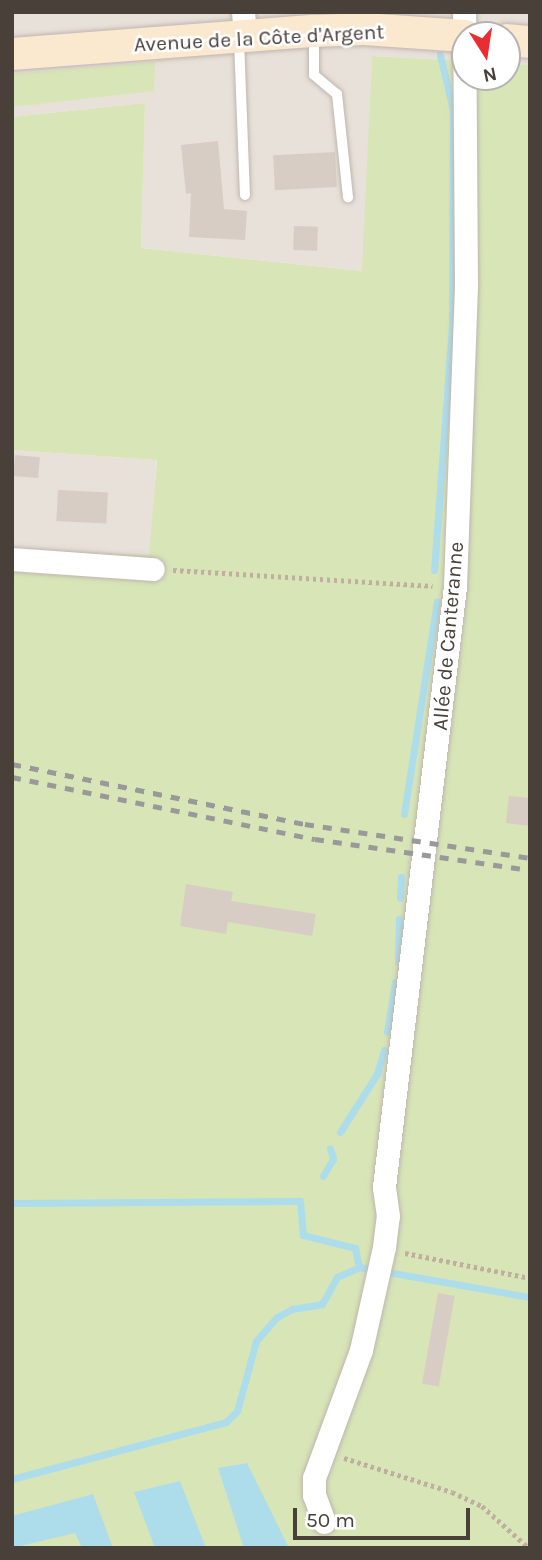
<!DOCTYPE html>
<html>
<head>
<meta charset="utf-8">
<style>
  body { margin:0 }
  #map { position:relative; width:542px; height:1560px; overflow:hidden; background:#f4f0eb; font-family:Karla,sans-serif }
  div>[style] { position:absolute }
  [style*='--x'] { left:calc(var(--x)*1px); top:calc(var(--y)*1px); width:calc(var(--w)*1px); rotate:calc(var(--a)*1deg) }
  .residential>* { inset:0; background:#e8e1d9; transform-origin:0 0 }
  .green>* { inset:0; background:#d8e5b7 }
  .water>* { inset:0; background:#adddeb }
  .stream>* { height:7px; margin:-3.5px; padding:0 3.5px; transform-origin:3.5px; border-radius:3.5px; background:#adddeb }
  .building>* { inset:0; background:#d8cdc4; transform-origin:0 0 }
  .path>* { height:4.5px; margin-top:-2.25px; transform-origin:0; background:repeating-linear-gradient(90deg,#c0afa0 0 3.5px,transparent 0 7px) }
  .roads { filter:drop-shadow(0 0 2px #bfb6ae) drop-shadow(0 0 2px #bfb6ae) }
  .service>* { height:10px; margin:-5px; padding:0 5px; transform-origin:5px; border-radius:5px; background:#fff }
  .minor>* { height:23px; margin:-11.5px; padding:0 11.5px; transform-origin:11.5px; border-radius:11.5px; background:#fff }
  .secondary>* { height:32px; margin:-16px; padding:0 16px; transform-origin:16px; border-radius:16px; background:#fae8cf }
  .rail>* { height:5px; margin-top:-2.5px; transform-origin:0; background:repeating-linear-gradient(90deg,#999 0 9px,transparent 0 18px) }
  span { translate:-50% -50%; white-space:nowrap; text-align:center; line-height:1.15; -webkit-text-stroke:5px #fff; paint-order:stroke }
  .street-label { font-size:21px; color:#484039 }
  .frame { position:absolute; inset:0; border:14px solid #484039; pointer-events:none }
  .north { position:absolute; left:451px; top:21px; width:70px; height:70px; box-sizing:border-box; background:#fff; border:2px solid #b6b3b0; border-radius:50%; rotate:168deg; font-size:19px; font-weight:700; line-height:28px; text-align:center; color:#484039 }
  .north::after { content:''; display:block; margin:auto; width:24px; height:32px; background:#e92e33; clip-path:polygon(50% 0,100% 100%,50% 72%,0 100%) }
  .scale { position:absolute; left:293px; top:1508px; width:177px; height:32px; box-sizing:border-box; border:4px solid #484039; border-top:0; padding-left:9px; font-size:21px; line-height:24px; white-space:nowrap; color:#484039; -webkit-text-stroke:5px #fff; paint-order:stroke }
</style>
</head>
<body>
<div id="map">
  <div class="residential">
    <i style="clip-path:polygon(12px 12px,530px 12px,530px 65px,507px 63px,507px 35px,465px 35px,465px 61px,372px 56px,363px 271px,141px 248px,145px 103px,12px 117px)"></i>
    <i style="left:12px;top:450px;width:145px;height:99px;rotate:4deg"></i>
  </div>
  <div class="green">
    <i style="clip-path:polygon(372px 56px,465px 61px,465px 77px,507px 77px,507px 63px,530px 65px,530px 1548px,12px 1548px,12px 549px,149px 555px,157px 460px,12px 450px,12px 117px,145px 103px,141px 248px,362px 271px)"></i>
    <i style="clip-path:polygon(155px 62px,154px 91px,12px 107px,12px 74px)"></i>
  </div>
  <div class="water">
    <i style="clip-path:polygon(247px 1463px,289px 1548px,244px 1548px,218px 1468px)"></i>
    <i style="clip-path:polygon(180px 1481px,206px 1548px,155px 1548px,134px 1492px)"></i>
    <i style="clip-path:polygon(93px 1494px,113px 1548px,82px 1548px,75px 1533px,12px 1548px,12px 1516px)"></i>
  </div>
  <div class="stream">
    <i style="--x:434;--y:570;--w:247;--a:-85.8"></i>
    <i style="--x:452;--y:324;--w:214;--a:-89.7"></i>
    <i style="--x:453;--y:110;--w:57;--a:-103.3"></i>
    <i style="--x:404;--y:814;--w:215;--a:-81.2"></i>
    <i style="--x:400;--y:898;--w:21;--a:-87"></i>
    <i style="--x:398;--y:962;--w:43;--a:-88.7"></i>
    <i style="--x:387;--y:1032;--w:51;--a:-80.9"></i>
    <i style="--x:340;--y:1132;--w:69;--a:-57.5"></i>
    <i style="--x:377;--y:1074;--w:25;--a:-74"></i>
    <i style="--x:323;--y:1176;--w:20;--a:-60"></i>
    <i style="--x:333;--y:1159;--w:11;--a:-105"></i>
    <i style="--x:12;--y:1203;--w:288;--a:-0.4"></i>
    <i style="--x:300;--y:1201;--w:34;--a:85"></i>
    <i style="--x:303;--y:1235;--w:54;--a:14"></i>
    <i style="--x:355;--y:1248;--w:19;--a:78"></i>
    <i style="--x:12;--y:1479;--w:221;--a:-14.9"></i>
    <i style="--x:226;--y:1422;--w:16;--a:-45"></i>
    <i style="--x:237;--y:1411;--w:73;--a:-74.8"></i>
    <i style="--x:256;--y:1341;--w:32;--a:-49"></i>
    <i style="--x:277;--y:1317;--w:17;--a:-28"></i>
    <i style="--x:292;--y:1309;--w:30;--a:-9"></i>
    <i style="--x:322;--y:1304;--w:31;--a:-61"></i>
    <i style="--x:337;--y:1277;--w:24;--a:-24"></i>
    <i style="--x:359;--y:1267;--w:174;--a:10"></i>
  </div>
  <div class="building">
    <i style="clip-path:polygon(218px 141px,224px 209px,247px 211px,245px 240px,189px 237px,191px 193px,186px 194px,181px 145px)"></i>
    <i style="left:335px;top:152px;width:35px;height:62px;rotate:87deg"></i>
    <i style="left:294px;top:226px;width:24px;height:24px;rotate:2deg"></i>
    <i style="left:15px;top:455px;width:25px;height:21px;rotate:5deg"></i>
    <i style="left:58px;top:490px;width:50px;height:31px;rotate:3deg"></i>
    <i style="clip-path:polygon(509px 796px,530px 798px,530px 826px,506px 823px)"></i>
    <i style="clip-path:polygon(186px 884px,233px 892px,231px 901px,316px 914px,312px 936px,228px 922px,226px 934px,180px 926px)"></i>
    <i style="left:438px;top:1293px;width:17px;height:92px;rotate:10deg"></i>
  </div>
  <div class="path">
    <i style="--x:173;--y:570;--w:260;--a:3.5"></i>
    <i style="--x:405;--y:1253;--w:127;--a:11.3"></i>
    <i style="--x:344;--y:1458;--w:113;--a:17.5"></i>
    <i style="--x:452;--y:1492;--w:33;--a:25"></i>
    <i style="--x:482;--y:1506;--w:63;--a:41.8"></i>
  </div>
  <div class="roads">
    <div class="service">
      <i style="--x:314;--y:32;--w:43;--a:90"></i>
      <i style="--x:314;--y:75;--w:30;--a:40"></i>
      <i style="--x:337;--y:94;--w:104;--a:83.9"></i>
      <i style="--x:239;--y:40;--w:155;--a:87.8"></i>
    </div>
    <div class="minor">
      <i style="--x:243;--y:12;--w:24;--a:85"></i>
      <i style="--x:12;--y:559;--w:141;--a:4.1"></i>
      <i style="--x:324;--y:1522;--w:29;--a:-110"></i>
      <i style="--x:314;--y:1495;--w:17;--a:-90"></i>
      <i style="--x:314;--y:1478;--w:136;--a:-69.8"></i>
      <i style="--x:361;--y:1350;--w:106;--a:-77.4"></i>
      <i style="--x:384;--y:1247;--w:31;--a:-83"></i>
      <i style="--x:388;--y:1216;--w:29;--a:-98"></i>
      <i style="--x:384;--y:1187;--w:605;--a:-83.26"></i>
      <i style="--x:455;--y:586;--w:302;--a:-87.9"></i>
      <i style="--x:466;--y:284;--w:272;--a:-90.4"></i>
    </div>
    <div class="secondary">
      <i style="--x:507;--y:40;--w:23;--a:5"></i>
      <i style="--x:12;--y:54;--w:303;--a:-4.4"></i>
      <i style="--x:314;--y:31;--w:50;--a:-2.3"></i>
      <i style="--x:364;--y:29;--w:101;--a:4"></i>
    </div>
  </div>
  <div class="rail">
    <i style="--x:12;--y:764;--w:299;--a:11.6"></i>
    <i style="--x:305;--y:824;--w:228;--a:8.6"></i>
    <i style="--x:12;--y:777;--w:309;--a:11.6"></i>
    <i style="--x:315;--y:839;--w:217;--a:8.2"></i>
  </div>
  <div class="street-label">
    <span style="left:259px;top:38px;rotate:-3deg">Avenue de la Côte d'Argent</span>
    <span style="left:448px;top:636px;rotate:-85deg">Allée de Canteranne</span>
  </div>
  <div class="frame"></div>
  <div class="north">N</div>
  <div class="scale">50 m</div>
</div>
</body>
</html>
